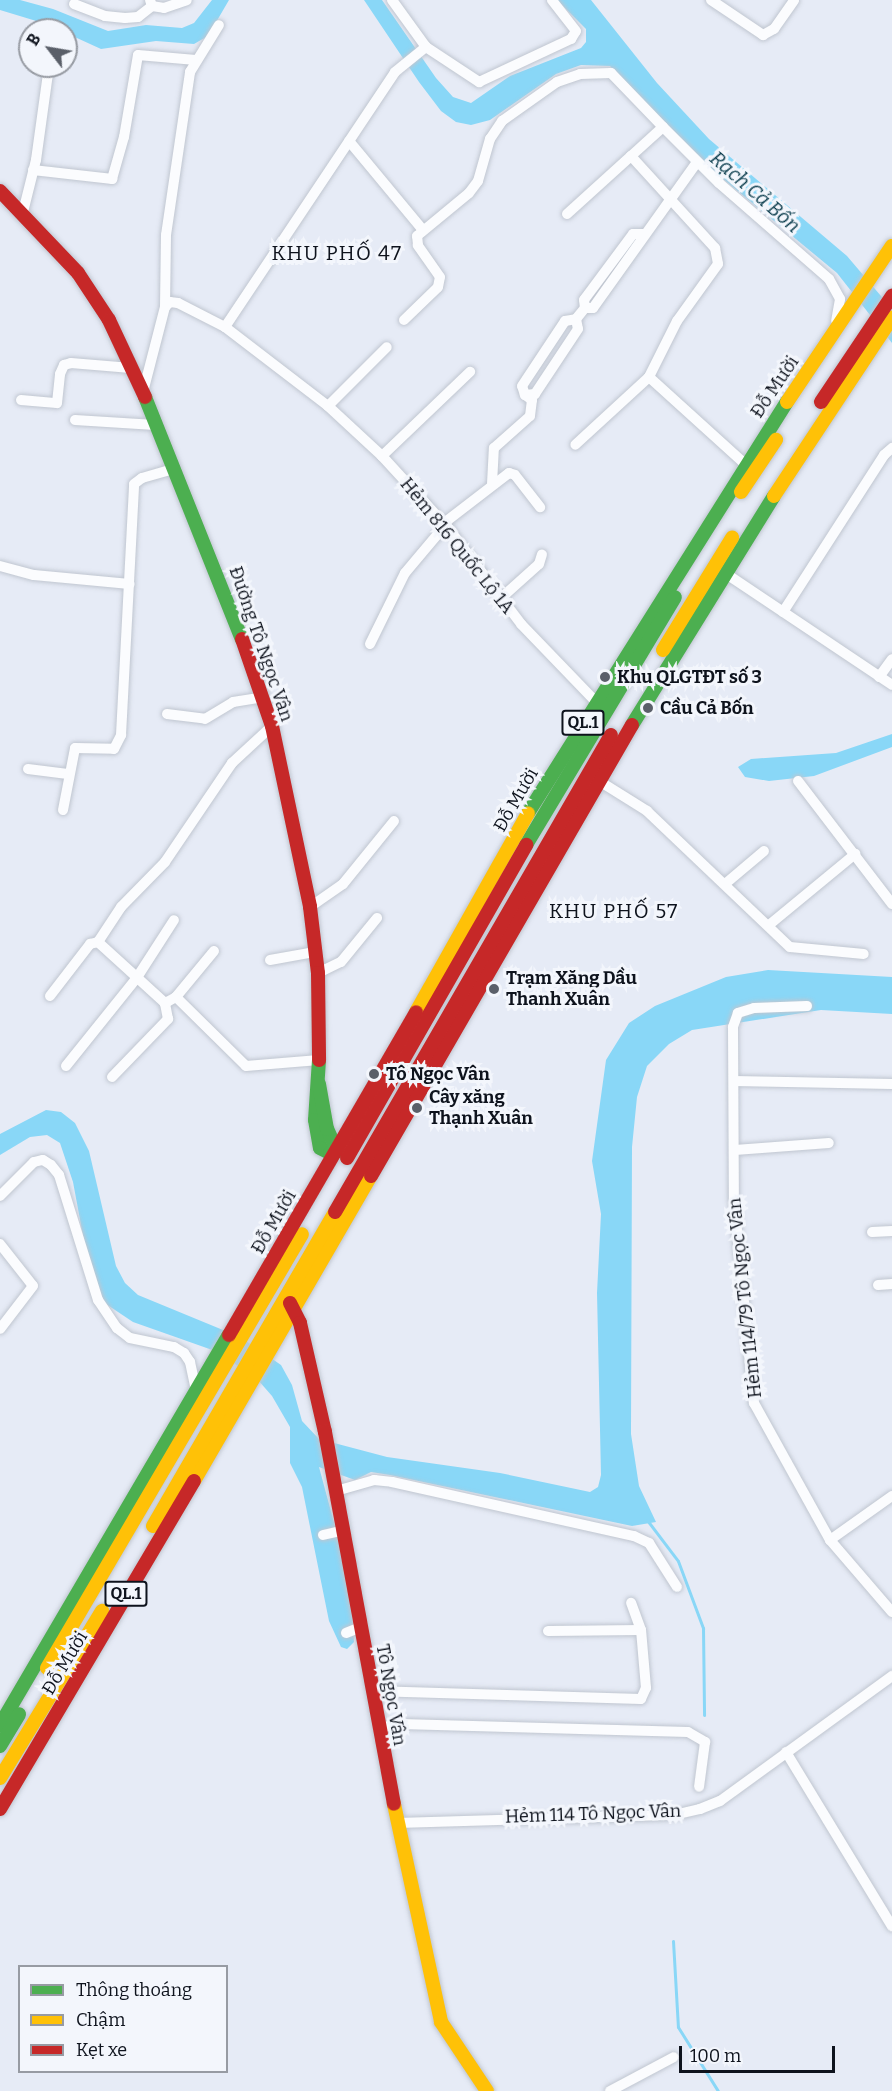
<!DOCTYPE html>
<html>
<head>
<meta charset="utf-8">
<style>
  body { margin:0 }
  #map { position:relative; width:892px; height:2091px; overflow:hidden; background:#e6ebf6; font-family:Bitter,serif }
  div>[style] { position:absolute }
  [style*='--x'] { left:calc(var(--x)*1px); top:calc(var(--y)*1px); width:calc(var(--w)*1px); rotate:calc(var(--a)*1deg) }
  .water>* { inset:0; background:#89d7f7 }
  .stream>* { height:3px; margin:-1.5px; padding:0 1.5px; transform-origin:1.5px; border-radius:1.5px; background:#89d7f7 }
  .roads { filter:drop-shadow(0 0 2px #c0c6d0) drop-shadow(0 0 2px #c0c6d0) }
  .street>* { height:10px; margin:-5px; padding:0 5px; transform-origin:5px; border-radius:5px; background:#fbfcfe }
  .fast>* { height:14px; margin:-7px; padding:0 7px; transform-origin:7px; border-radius:7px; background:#4caf50 }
  .slow>* { height:14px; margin:-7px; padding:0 7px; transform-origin:7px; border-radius:7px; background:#ffc107 }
  .jam>* { height:14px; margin:-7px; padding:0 7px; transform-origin:7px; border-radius:7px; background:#c62828 }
  .dots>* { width:16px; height:16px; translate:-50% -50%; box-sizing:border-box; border:3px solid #f3f6fc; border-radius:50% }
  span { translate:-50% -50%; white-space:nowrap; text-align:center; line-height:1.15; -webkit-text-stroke:6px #f3f6fc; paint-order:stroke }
  .shield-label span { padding:2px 4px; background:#f3f6fc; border:2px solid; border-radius:4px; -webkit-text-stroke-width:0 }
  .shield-label { font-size:16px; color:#0e131d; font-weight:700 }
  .street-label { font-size:18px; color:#0e131d }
  .poi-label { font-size:18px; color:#0e131d; font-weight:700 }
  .left { translate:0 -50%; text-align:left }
  .water-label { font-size:20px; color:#0c3e4e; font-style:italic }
  .neighbourhood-label { font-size:20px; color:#0e131d; letter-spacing:1.5px }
  .legend { position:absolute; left:18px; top:1965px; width:210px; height:108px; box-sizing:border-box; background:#f3f6fc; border:2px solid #979ba3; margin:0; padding:8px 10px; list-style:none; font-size:18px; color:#0e131d }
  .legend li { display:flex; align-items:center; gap:12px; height:30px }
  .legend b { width:30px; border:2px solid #979ba3 }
  .north { position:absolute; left:18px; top:18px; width:60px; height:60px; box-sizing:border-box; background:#f3f6fc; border:2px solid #979ba3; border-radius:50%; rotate:301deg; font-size:16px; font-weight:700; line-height:24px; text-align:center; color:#0e131d }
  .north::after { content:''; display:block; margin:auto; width:21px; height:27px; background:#5a5f69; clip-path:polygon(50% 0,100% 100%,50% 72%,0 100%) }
  .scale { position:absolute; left:679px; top:2046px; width:156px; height:27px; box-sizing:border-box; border:3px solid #0e131d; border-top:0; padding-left:8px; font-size:18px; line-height:21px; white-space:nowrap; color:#0e131d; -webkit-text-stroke:4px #f3f6fc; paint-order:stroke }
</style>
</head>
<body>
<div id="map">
  <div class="water">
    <i style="clip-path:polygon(0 0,20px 0,53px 9px,108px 31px,146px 25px,182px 28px,194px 23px,212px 0,229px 0,208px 36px,194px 44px,156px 41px,101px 49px,66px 33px,66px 30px,0 10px)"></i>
    <i style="clip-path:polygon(364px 0,382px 0,436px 78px,453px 97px,471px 103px,510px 76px,581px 48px,586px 42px,586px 29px,557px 0,591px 0,657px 83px,709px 139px,847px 256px,892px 309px,892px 343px,837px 273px,693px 154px,610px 66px,581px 65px,556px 74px,490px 120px,471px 125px,456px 122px,441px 111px,419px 82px)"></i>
    <i style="clip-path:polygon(892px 734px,892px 747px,814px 776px,769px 781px,745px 777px,738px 767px,751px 759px,836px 753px)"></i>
    <i style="clip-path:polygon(768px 970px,892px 977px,892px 1014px,821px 1010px,692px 1030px,669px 1044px,647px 1066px,637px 1097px,632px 1147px,631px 1434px,639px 1486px,656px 1522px,632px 1526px,390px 1475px,371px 1472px,355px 1480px,319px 1467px,342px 1552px,352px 1609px,354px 1642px,347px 1649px,341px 1647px,329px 1621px,302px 1487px,290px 1463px,290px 1427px,272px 1396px,258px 1380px,218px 1352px,133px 1322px,100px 1300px,92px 1284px,73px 1182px,60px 1143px,47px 1135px,30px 1137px,0 1155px,0 1134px,46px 1110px,61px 1112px,75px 1123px,89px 1151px,116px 1266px,125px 1283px,138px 1295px,240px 1337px,281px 1365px,292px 1385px,302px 1421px,319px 1439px,387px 1457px,500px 1473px,590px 1492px,598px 1487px,601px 1475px,597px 1293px,601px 1214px,592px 1161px,606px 1060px,629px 1023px,655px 1006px,726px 977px)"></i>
  </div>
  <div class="stream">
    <i style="--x:647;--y:1520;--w:51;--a:52.9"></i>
    <i style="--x:678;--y:1561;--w:72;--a:69.5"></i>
    <i style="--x:703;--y:1628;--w:87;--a:89.3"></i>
    <i style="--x:673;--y:1941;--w:86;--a:86.7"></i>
    <i style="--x:678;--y:2027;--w:75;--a:58"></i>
  </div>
  <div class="roads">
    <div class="street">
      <i style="--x:150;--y:0;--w:6;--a:72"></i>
      <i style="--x:152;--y:6;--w:12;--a:9"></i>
      <i style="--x:164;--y:8;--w:24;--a:-19"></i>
      <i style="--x:392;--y:0;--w:58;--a:54.1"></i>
      <i style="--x:426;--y:47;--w:64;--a:33.4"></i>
      <i style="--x:479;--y:82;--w:102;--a:-25.1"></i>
      <i style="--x:571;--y:39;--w:9;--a:-58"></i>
      <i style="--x:576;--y:31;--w:39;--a:-128"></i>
      <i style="--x:711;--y:0;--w:63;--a:33.9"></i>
      <i style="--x:763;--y:35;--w:13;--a:-29"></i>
      <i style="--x:774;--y:29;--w:35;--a:-55"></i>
      <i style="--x:74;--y:4;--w:33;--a:21"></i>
      <i style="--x:105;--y:16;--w:20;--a:6"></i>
      <i style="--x:125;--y:18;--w:13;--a:-4"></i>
      <i style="--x:138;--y:17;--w:18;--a:-38"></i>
      <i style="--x:663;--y:127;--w:79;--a:45"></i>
      <i style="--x:719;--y:183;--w:146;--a:41.1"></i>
      <i style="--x:829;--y:279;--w:23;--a:61"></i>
      <i style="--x:840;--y:299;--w:22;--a:100"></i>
      <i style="--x:349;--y:141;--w:116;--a:50.3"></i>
      <i style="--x:33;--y:170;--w:80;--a:6.5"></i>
      <i style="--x:112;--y:179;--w:44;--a:-74.1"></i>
      <i style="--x:124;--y:137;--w:83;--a:-80.3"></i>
      <i style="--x:138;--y:55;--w:58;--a:4.9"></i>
      <i style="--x:23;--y:212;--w:54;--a:-76"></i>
      <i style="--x:36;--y:160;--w:95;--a:-82.1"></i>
      <i style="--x:567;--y:214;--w:86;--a:-42.2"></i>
      <i style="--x:643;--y:234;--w:10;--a:180"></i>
      <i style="--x:633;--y:234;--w:82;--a:126.6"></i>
      <i style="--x:584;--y:300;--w:8;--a:83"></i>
      <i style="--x:585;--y:308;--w:8;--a:0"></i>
      <i style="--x:593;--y:308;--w:179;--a:-54.5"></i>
      <i style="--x:165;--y:307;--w:7;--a:-45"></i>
      <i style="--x:170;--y:302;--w:8;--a:7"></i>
      <i style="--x:178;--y:303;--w:53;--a:27.1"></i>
      <i style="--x:225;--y:327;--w:130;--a:37.5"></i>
      <i style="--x:328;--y:406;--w:74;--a:42.8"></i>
      <i style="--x:382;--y:456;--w:99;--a:47.5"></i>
      <i style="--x:449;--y:529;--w:119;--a:52.8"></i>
      <i style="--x:521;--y:624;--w:108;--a:46.1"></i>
      <i style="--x:576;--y:319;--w:10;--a:79"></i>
      <i style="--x:578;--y:329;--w:78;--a:123.5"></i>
      <i style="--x:535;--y:394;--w:10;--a:174"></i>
      <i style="--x:525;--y:395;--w:9;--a:-108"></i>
      <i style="--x:522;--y:386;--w:78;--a:-56.5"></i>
      <i style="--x:565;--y:321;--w:11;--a:-10"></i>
      <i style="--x:576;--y:319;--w:14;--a:-51"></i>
      <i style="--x:404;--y:320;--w:47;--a:-44.1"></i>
      <i style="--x:438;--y:287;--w:10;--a:-79"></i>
      <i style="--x:440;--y:277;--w:39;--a:-125"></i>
      <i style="--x:418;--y:245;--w:9;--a:-96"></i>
      <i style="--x:417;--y:236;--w:67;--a:-39.6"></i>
      <i style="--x:469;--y:193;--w:15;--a:-53"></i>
      <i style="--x:478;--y:181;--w:44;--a:-74.1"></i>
      <i style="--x:490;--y:139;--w:22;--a:-56"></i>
      <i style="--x:502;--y:121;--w:67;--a:-35.3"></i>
      <i style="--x:557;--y:82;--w:24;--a:-19"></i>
      <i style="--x:580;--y:74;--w:31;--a:-2"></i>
      <i style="--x:611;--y:73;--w:75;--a:46.1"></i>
      <i style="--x:663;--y:127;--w:43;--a:137.8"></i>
      <i style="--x:631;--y:156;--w:125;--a:47.6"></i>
      <i style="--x:715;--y:248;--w:16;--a:79"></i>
      <i style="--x:718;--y:264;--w:70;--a:125.7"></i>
      <i style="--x:677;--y:321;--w:63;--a:116.6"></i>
      <i style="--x:649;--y:377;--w:100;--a:137.4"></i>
      <i style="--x:225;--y:327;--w:306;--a:-56.3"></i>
      <i style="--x:395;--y:72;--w:40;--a:-39"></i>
      <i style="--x:649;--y:377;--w:130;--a:42.2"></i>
      <i style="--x:143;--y:392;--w:88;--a:-75.5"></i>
      <i style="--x:165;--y:307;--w:72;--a:-89.2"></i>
      <i style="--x:166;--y:235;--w:165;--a:-81.6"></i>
      <i style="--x:190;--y:72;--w:55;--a:-58.3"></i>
      <i style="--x:21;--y:400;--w:36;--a:5"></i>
      <i style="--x:57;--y:403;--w:29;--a:-84"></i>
      <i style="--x:60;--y:374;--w:10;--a:-66"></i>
      <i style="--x:64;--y:365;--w:7;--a:-16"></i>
      <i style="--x:71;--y:363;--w:60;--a:4.8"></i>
      <i style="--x:328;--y:406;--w:83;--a:-45"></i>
      <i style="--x:75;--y:420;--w:80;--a:3.6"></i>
      <i style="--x:382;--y:456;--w:122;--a:-43.7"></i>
      <i style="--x:492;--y:484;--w:36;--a:-87"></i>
      <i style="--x:494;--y:448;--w:48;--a:-41.6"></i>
      <i style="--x:530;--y:416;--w:16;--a:-83"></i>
      <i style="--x:532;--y:400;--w:9;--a:-144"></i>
      <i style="--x:444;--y:523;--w:82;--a:-37.6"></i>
      <i style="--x:509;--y:473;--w:6;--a:18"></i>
      <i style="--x:515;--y:475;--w:41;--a:52"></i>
      <i style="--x:0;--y:566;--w:35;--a:15"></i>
      <i style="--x:34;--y:575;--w:96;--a:5.4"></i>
      <i style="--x:725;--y:573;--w:201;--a:33.8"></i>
      <i style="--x:500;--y:599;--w:52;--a:-41.9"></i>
      <i style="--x:539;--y:564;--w:10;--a:-73"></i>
      <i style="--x:783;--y:612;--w:187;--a:-57.2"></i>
      <i style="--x:884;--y:455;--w:11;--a:-41"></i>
      <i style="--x:370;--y:644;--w:79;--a:-63.8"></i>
      <i style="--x:405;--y:573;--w:50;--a:-49.9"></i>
      <i style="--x:437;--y:535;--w:13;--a:-27"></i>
      <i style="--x:879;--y:677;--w:22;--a:-54"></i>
      <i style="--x:167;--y:714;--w:38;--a:7"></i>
      <i style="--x:205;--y:719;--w:33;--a:-31"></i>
      <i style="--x:233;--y:702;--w:31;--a:-9"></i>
      <i style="--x:28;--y:769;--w:40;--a:7.1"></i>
      <i style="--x:599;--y:781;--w:57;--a:32"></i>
      <i style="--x:647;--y:811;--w:197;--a:43.6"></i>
      <i style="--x:790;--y:947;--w:74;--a:5.4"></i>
      <i style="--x:798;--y:781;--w:155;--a:52.6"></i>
      <i style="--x:63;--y:810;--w:63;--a:-79"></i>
      <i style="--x:75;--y:748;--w:39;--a:1"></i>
      <i style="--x:114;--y:749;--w:16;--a:-63"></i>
      <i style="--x:121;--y:735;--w:251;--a:-87"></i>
      <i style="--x:134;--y:484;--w:10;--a:-37"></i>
      <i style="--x:142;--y:478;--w:33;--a:-16"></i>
      <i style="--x:725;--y:884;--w:51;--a:-40.2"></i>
      <i style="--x:310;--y:907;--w:40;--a:-34.9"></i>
      <i style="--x:343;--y:884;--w:81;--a:-51"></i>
      <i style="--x:769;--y:925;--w:112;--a:-39.5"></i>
      <i style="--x:214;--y:951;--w:60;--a:129.6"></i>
      <i style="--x:176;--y:997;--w:13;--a:151"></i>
      <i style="--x:165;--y:1003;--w:91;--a:-137.7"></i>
      <i style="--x:98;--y:942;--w:42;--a:-56.7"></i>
      <i style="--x:121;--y:907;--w:63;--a:-45.6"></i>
      <i style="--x:165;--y:862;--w:120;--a:-55.9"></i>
      <i style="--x:232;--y:763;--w:54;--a:-42.8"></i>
      <i style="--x:270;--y:960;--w:46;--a:-10.1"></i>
      <i style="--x:318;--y:973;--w:25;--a:-26"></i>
      <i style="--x:341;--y:962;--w:57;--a:-50.7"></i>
      <i style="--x:50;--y:996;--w:66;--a:-52.4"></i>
      <i style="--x:90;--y:944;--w:8;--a:-14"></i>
      <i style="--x:176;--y:997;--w:98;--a:44.6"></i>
      <i style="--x:246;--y:1066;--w:73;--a:-4.7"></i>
      <i style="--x:807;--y:1006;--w:53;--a:177.8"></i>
      <i style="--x:754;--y:1008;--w:17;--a:163"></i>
      <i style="--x:738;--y:1013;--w:15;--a:110"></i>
      <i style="--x:733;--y:1027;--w:173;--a:89.7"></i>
      <i style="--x:734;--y:1200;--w:204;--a:84.4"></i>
      <i style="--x:754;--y:1403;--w:157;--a:61"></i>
      <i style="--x:830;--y:1540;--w:95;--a:49.3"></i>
      <i style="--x:66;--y:1066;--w:112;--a:-51.2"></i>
      <i style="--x:136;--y:979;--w:70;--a:-57.2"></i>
      <i style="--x:112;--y:1077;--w:81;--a:-46"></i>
      <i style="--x:168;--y:1019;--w:16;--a:-101"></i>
      <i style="--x:734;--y:1081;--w:158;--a:1.1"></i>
      <i style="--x:735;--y:1150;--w:94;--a:-4.3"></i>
      <i style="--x:0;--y:1196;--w:48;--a:-45"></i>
      <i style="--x:34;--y:1162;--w:9;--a:-13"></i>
      <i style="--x:43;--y:1160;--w:9;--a:32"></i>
      <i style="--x:51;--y:1165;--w:13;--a:51"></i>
      <i style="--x:59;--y:1175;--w:131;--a:72.7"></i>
      <i style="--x:98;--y:1300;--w:34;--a:56"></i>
      <i style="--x:117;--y:1328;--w:16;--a:38"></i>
      <i style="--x:130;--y:1338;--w:45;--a:11.6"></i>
      <i style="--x:174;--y:1347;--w:12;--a:31"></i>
      <i style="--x:184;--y:1353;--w:11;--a:56"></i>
      <i style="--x:190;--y:1362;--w:30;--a:78"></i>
      <i style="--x:872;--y:1232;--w:20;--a:-3"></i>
      <i style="--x:0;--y:1244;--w:53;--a:51.8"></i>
      <i style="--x:33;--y:1286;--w:54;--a:127.5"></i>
      <i style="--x:878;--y:1285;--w:14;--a:-4"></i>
      <i style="--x:336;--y:1491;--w:40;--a:-16"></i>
      <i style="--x:374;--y:1480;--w:18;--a:6"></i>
      <i style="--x:392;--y:1482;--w:248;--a:12.6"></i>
      <i style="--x:634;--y:1536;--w:17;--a:25"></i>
      <i style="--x:649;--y:1543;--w:52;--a:57.5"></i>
      <i style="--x:323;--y:1535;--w:22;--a:-13"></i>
      <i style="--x:830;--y:1540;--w:76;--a:-35.4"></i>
      <i style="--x:548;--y:1631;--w:93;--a:-0.6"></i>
      <i style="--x:346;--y:1633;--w:16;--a:-22"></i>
      <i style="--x:372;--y:1691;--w:269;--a:1.7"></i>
      <i style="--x:641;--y:1699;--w:12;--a:-66"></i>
      <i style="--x:646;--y:1688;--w:58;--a:-94.9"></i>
      <i style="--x:641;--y:1630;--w:29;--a:-110"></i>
      <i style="--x:378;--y:1728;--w:23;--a:-10"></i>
      <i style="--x:401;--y:1724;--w:287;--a:1.6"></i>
      <i style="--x:688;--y:1732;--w:20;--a:30"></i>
      <i style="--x:705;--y:1742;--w:45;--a:97.6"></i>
      <i style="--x:786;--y:1752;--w:204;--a:58.7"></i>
      <i style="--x:397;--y:1823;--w:277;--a:-1.7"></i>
      <i style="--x:674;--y:1815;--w:27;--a:-13"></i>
      <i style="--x:700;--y:1809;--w:22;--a:-22"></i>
      <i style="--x:720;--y:1801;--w:213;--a:-36"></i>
      <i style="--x:610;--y:2091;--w:72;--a:-28"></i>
    </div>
    <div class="fast">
      <i style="--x:145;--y:397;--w:261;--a:68.2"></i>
      <i style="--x:632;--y:725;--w:269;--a:-58.2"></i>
      <i style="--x:528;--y:813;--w:486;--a:-57.8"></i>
      <i style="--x:526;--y:845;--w:289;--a:-59"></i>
      <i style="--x:319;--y:1060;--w:60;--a:93.8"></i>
      <i style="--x:315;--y:1120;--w:28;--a:80"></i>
      <i style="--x:320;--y:1148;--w:11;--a:27"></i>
      <i style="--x:330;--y:1153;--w:7;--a:-16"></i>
      <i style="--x:337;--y:1151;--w:24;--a:-114"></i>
      <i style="--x:327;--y:1129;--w:46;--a:-100.1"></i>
      <i style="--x:0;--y:1725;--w:452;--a:-59.6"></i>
      <i style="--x:0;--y:1746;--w:37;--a:-59"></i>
    </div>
    <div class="slow">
      <i style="--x:787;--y:402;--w:188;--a:-56.1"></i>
      <i style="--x:741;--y:492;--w:63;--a:-56.1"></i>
      <i style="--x:774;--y:496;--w:214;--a:-56.5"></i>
      <i style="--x:663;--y:650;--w:132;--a:-58.4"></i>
      <i style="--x:416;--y:1012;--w:228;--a:-60.6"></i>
      <i style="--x:194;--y:1481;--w:353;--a:-59.9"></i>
      <i style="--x:153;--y:1526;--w:363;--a:-59.9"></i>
      <i style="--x:47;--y:1668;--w:503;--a:-59.56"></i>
      <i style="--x:0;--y:1778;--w:196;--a:-58.6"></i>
      <i style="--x:394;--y:1804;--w:223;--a:77.8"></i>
      <i style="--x:441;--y:2022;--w:83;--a:56.3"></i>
    </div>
    <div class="jam">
      <i style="--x:0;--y:191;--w:113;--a:46.4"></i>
      <i style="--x:78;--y:273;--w:56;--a:56.6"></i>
      <i style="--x:109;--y:320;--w:85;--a:64.9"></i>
      <i style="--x:821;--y:402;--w:128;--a:-56.2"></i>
      <i style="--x:242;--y:639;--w:92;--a:71"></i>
      <i style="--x:272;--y:726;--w:185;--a:78.1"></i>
      <i style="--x:310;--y:907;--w:66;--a:83.1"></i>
      <i style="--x:318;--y:973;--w:87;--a:89.3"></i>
      <i style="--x:347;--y:1158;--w:361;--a:-60.2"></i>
      <i style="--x:371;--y:1176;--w:521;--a:-59.94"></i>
      <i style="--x:335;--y:1212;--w:551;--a:-59.95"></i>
      <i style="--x:290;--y:1303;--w:22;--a:63"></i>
      <i style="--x:300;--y:1323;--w:112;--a:77.1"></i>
      <i style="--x:325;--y:1432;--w:378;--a:79.5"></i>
      <i style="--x:229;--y:1335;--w:373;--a:-59.9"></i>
      <i style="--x:0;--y:1809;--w:381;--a:-59.4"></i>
    </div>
  </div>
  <div class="dots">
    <i style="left:605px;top:677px;background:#5a5f69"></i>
    <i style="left:648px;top:708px;background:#5a5f69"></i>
    <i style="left:494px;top:989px;background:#5a5f69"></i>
    <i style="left:374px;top:1074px;background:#5a5f69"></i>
    <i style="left:417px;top:1108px;background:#5a5f69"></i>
  </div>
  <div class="shield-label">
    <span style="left:583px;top:723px">QL.1</span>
    <span style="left:126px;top:1594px">QL.1</span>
  </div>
  <div class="street-label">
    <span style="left:775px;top:387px;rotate:-56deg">Đỗ Mười</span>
    <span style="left:457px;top:546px;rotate:51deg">Hẻm 816 Quốc Lộ 1A</span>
    <span style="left:261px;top:644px;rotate:71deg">Đường Tô Ngọc Vân</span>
    <span style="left:516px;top:800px;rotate:-60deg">Đỗ Mười</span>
    <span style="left:274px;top:1222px;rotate:-60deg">Đỗ Mười</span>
    <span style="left:745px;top:1298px;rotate:-96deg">Hẻm 114/79 Tô Ngọc Vân</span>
    <span style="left:65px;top:1663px;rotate:-59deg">Đỗ Mười</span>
    <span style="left:391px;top:1695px;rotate:80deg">Tô Ngọc Vân</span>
    <span style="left:593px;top:1814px;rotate:-2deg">Hẻm 114 Tô Ngọc Vân</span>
  </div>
  <div class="poi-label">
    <span class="left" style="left:617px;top:677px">Khu QLGTĐT số 3</span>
    <span class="left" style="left:660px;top:708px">Cầu Cả Bốn</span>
    <span class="left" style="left:506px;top:989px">Trạm Xăng Dầu<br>Thanh Xuân</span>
    <span class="left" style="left:386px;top:1074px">Tô Ngọc Vân</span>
    <span class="left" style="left:429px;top:1108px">Cây xăng<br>Thạnh Xuân</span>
  </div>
  <div class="water-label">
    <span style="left:755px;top:192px;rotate:41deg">Rạch Cả Bốn</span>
  </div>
  <div class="neighbourhood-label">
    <span style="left:337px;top:253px">KHU PHỐ 47</span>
    <span style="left:614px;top:911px">KHU PHỐ 57</span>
  </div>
  <ul class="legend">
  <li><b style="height:8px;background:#4caf50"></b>Thông thoáng</li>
  <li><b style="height:8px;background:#ffc107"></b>Chậm</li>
  <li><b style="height:8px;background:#c62828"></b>Kẹt xe</li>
  </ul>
  <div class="north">B</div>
  <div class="scale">100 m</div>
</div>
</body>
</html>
